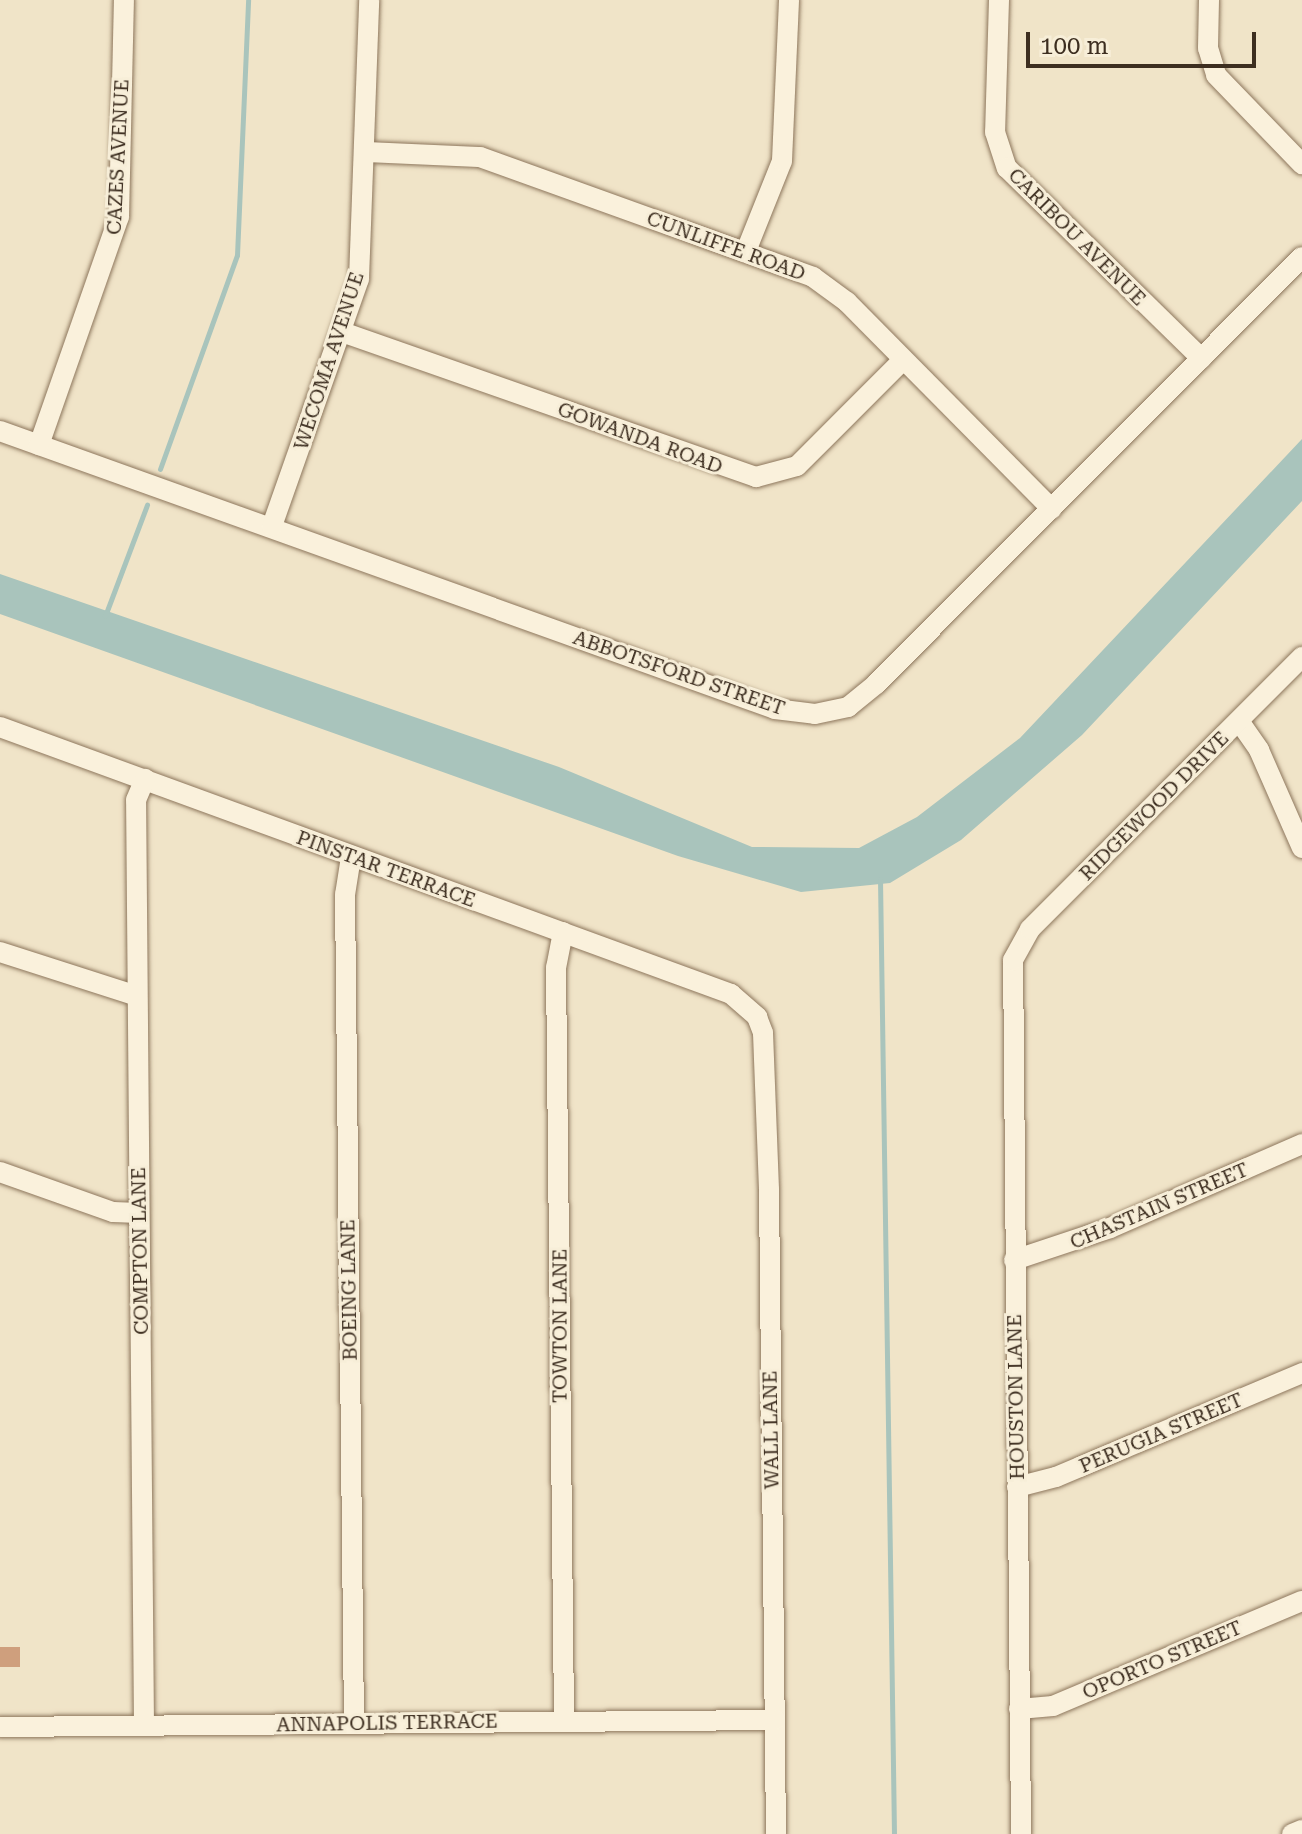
<!DOCTYPE html>
<html>
<head>
<meta charset="utf-8">
<style>
  body { margin:0 }
  #map { position:relative; width:1302px; height:1834px; overflow:hidden; background:#f0e4c8; font-family:"Roboto Serif",serif }
  div>[style] { position:absolute }
  [style*='--x'] { left:calc(var(--x)*1px); top:calc(var(--y)*1px); width:calc(var(--w)*1px); rotate:calc(var(--a)*1deg) }
  .water>* { inset:0; background:#a9c4bc }
  .stream>* { height:5px; margin:-2.5px; padding:0 2.5px; transform-origin:2.5px; border-radius:2.5px; background:#a9c4bc }
  .building>* { inset:0; background:#cf9f7d; transform-origin:0 0 }
  .roads { filter:drop-shadow(0 0 2px #8d765c) drop-shadow(0 0 2px #8d765c) }
  .minor>* { height:20px; margin:-10px; padding:0 10px; transform-origin:10px; border-radius:10px; background:#faf1dc }
  span { translate:-50% -50%; white-space:nowrap; text-align:center; line-height:1.15; -webkit-text-stroke:6px #f7eed8; paint-order:stroke }
  .street-label { font-size:20px; color:#3d2e20 }
  .scale { position:absolute; left:1026px; top:32px; width:230px; height:36px; box-sizing:border-box; border:4px solid #3d2e20; border-top:0; padding-left:10px; font-size:24px; line-height:28px; white-space:nowrap; color:#3d2e20; -webkit-text-stroke:6px #f7eed8; paint-order:stroke }
</style>
</head>
<body>
<div id="map">
  <div class="water">
    <i style="clip-path:polygon(1302px 439px,1302px 501px,1082px 735px,961px 840px,890px 883px,801px 892px,678px 856px,0 614px,0 574px,559px 767px,752px 847px,859px 848px,917px 817px,1020px 738px)"></i>
  </div>
  <div class="stream">
    <i style="--x:160;--y:469;--w:227;--a:-70.2"></i>
    <i style="--x:237;--y:255;--w:255;--a:-87.5"></i>
    <i style="--x:105;--y:616;--w:119;--a:-69.3"></i>
    <i style="--x:880;--y:879;--w:955;--a:89.16"></i>
  </div>
  <div class="building">
    <i style="left:0;top:1647px;width:20px;height:20px"></i>
  </div>
  <div class="roads">
    <div class="minor">
      <i style="--x:999;--y:0;--w:132;--a:91.7"></i>
      <i style="--x:995;--y:132;--w:38;--a:72"></i>
      <i style="--x:1007;--y:168;--w:272;--a:44.4"></i>
      <i style="--x:1209;--y:0;--w:48;--a:91.2"></i>
      <i style="--x:1208;--y:48;--w:28;--a:73"></i>
      <i style="--x:1216;--y:75;--w:124;--a:46"></i>
      <i style="--x:365;--y:152;--w:115;--a:2.5"></i>
      <i style="--x:480;--y:157;--w:354;--a:19.8"></i>
      <i style="--x:813;--y:277;--w:42;--a:36.3"></i>
      <i style="--x:847;--y:302;--w:291;--a:45.3"></i>
      <i style="--x:746;--y:251;--w:97;--a:-68.2"></i>
      <i style="--x:782;--y:161;--w:161;--a:-87.5"></i>
      <i style="--x:342;--y:332;--w:439;--a:19.3"></i>
      <i style="--x:756;--y:477;--w:42;--a:-15"></i>
      <i style="--x:797;--y:466;--w:150;--a:-45"></i>
      <i style="--x:0;--y:431;--w:823;--a:19.73"></i>
      <i style="--x:775;--y:709;--w:40;--a:7.1"></i>
      <i style="--x:815;--y:714;--w:34;--a:-12"></i>
      <i style="--x:848;--y:707;--w:36;--a:-39"></i>
      <i style="--x:876;--y:684;--w:603;--a:-45.07"></i>
      <i style="--x:39;--y:445;--w:242;--a:-70.7"></i>
      <i style="--x:119;--y:217;--w:217;--a:-88.7"></i>
      <i style="--x:272;--y:526;--w:262;--a:-70.6"></i>
      <i style="--x:359;--y:279;--w:279;--a:-87.9"></i>
      <i style="--x:1239;--y:721;--w:35;--a:55"></i>
      <i style="--x:1259;--y:750;--w:107;--a:66.3"></i>
      <i style="--x:0;--y:727;--w:778;--a:20.06"></i>
      <i style="--x:731;--y:994;--w:35;--a:41"></i>
      <i style="--x:757;--y:1017;--w:17;--a:69"></i>
      <i style="--x:763;--y:1033;--w:157;--a:87.8"></i>
      <i style="--x:769;--y:1190;--w:644;--a:89.38"></i>
      <i style="--x:351;--y:857;--w:37;--a:99"></i>
      <i style="--x:345;--y:894;--w:829;--a:89.38"></i>
      <i style="--x:563;--y:932;--w:36;--a:101"></i>
      <i style="--x:556;--y:967;--w:754;--a:89.39"></i>
      <i style="--x:0;--y:952;--w:144;--a:17.8"></i>
      <i style="--x:0;--y:1172;--w:120;--a:19.5"></i>
      <i style="--x:113;--y:1212;--w:26;--a:2"></i>
      <i style="--x:1014;--y:1260;--w:101;--a:-18.4"></i>
      <i style="--x:1110;--y:1228;--w:210;--a:-23.6"></i>
      <i style="--x:1017;--y:1487;--w:40;--a:-14.4"></i>
      <i style="--x:1056;--y:1477;--w:267;--a:-22.9"></i>
      <i style="--x:1019;--y:1709;--w:34;--a:-5"></i>
      <i style="--x:1053;--y:1706;--w:270;--a:-22.9"></i>
      <i style="--x:144;--y:1726;--w:926;--a:-90.49"></i>
      <i style="--x:136;--y:800;--w:23;--a:-67"></i>
      <i style="--x:0;--y:1727;--w:775;--a:-0.52"></i>
      <i style="--x:1021;--y:1834;--w:874;--a:-90.52"></i>
      <i style="--x:1013;--y:960;--w:35;--a:-61"></i>
      <i style="--x:1030;--y:929;--w:385;--a:-45"></i>
      <i style="--x:1292;--y:1834;--w:11;--a:-22"></i>
    </div>
  </div>
  <div class="street-label">
    <span style="left:118px;top:157px;rotate:-87deg">CAZES AVENUE</span>
    <span style="left:1077px;top:237px;rotate:45deg">CARIBOU AVENUE</span>
    <span style="left:726px;top:246px;rotate:20deg">CUNLIFFE ROAD</span>
    <span style="left:329px;top:361px;rotate:-72deg">WECOMA AVENUE</span>
    <span style="left:640px;top:438px;rotate:20deg">GOWANDA ROAD</span>
    <span style="left:679px;top:673px;rotate:19deg">ABBOTSFORD STREET</span>
    <span style="left:1154px;top:806px;rotate:-45deg">RIDGEWOOD DRIVE</span>
    <span style="left:386px;top:869px;rotate:20deg">PINSTAR TERRACE</span>
    <span style="left:1159px;top:1206px;rotate:-23deg">CHASTAIN STREET</span>
    <span style="left:140px;top:1251px;rotate:-91deg">COMPTON LANE</span>
    <span style="left:349px;top:1290px;rotate:-91deg">BOEING LANE</span>
    <span style="left:560px;top:1326px;rotate:-90deg">TOWTON LANE</span>
    <span style="left:1016px;top:1397px;rotate:-91deg">HOUSTON LANE</span>
    <span style="left:771px;top:1430px;rotate:-91deg">WALL LANE</span>
    <span style="left:1161px;top:1433px;rotate:-23deg">PERUGIA STREET</span>
    <span style="left:1162px;top:1660px;rotate:-23deg">OPORTO STREET</span>
    <span style="left:387px;top:1723px;rotate:-1deg">ANNAPOLIS TERRACE</span>
  </div>
  <div class="scale">100 m</div>
</div>
</body>
</html>
